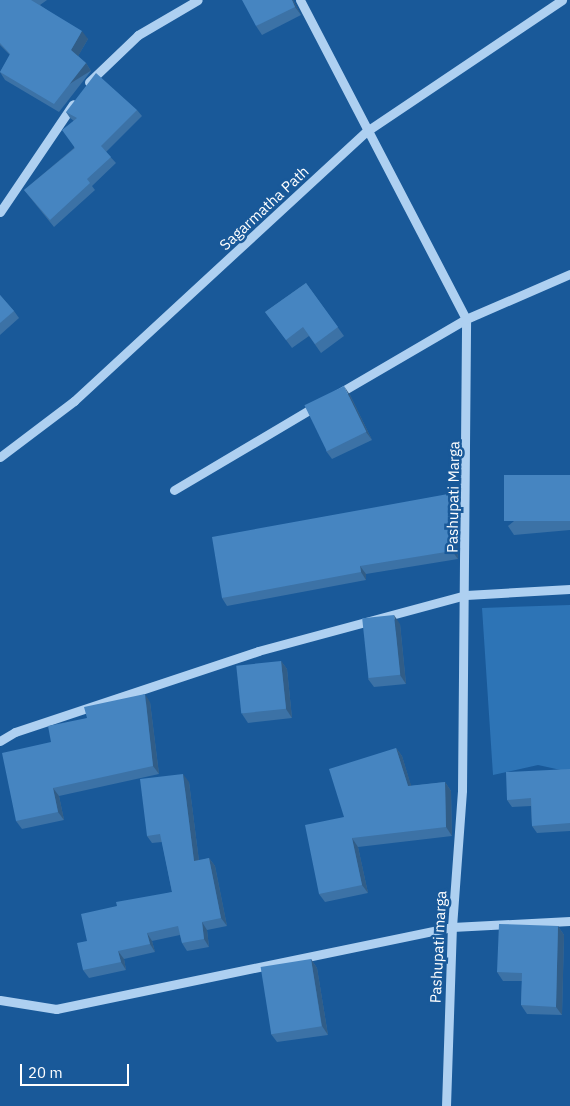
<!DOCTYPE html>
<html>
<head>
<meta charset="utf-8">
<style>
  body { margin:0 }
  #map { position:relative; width:570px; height:1106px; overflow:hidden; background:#195999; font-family:"IBM Plex Sans",sans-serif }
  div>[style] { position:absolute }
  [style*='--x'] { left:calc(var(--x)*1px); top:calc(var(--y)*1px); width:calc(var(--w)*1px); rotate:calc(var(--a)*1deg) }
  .green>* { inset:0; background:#2d74b6 }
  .minor>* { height:9px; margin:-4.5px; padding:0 4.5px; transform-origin:4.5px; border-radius:4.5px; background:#aed0f1 }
  .wall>* { inset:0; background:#3c72a6 }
  .shaded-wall>* { inset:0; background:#315d87; transform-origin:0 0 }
  .building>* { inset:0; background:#4685c1; transform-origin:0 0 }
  span { translate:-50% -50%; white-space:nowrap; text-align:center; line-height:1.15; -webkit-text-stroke:5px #195999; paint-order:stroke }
  .street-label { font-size:15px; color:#fff }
  .scale { position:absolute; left:20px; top:1064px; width:109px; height:22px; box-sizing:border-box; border:2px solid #fff; border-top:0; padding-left:6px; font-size:15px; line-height:18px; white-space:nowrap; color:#fff; -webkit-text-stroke:4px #195999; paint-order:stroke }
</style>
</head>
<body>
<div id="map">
  <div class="green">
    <i style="clip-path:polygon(570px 605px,570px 772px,538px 765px,493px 775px,482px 608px)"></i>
  </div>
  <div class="minor">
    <i style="--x:300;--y:0;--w:360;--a:62.5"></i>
    <i style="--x:466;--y:319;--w:151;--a:149.7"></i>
    <i style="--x:89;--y:82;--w:68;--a:-43.8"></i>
    <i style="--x:138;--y:35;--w:69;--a:-30.3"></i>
    <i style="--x:0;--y:212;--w:130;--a:-55.9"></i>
    <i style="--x:0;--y:457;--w:93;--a:-37.1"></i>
    <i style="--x:74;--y:401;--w:398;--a:-42.7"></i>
    <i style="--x:367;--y:131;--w:235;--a:-33.9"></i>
    <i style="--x:174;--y:490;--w:167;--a:-30.6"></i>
    <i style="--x:0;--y:741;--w:17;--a:-31"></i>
    <i style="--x:15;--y:732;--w:256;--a:-18.4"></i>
    <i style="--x:258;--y:651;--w:215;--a:-15.1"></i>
    <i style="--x:466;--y:595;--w:104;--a:-3.3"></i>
    <i style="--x:0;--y:1000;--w:57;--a:9.1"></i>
    <i style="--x:56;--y:1009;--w:404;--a:-11.7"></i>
    <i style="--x:452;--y:927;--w:118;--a:-2.9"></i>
    <i style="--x:446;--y:1106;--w:179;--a:-88.1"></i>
    <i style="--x:452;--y:927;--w:137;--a:-85.8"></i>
    <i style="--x:462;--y:790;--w:471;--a:-89.5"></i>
    <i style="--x:466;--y:319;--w:113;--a:-23.4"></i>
  </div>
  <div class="wall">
    <i style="clip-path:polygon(0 0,47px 0,40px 5px,88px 39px,78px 56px,86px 63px,91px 71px,59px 112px,5px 80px,0 72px,10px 55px,0 45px)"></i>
    <i style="clip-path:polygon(293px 0,301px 15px,262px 35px,256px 26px)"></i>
    <i style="clip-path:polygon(137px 110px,142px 116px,106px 152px,116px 163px,92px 186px,95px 190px,54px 227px,24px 190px,74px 148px,74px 121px,70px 118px,66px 112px)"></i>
    <i style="clip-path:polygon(306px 283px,344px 336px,321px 353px,309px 336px,292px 348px,265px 312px)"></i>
    <i style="clip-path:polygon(0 295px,14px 311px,19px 318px,0 335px)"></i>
    <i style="clip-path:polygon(350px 395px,372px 440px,332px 459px,326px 451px)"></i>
    <i style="clip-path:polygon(570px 475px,570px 530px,514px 535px,508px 526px)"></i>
    <i style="clip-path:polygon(454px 502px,458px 559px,366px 574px,366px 580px,227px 606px,222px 598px)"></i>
    <i style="clip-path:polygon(400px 624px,406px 684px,374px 687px,368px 679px)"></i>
    <i style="clip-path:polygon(281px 661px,287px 669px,292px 718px,248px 723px,242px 714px)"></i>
    <i style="clip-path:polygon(150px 702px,159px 774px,59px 796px,64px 820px,22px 829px,16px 821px,51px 742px,87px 718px)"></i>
    <i style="clip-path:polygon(396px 748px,402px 756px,411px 786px,445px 782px,451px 791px,452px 836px,358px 847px,368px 893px,325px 902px,319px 894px,344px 817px)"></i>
    <i style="clip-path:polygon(570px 769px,570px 831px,537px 833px,532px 826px,531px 806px,512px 807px,507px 800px)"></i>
    <i style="clip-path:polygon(189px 782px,199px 861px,209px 858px,215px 866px,227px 926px,207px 930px,209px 947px,187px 951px,182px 943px,180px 935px,152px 941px,155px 952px,124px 959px,126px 970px,89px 978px,83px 970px,87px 941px,117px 906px,172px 892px,162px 842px,152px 843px,147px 836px)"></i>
    <i style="clip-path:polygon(558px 926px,564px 935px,562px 1015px,527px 1014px,521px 1005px,522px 981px,503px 981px,497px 972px)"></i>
    <i style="clip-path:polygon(311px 959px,317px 968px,328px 1035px,277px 1042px,271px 1034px)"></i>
  </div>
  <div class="shaded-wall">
    <i style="clip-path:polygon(292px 0,293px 0,301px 15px,295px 7px)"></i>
    <i style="clip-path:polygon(82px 31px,88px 39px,77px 58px,71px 50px)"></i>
    <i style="left:86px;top:63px;width:9px;height:52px;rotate:58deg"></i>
    <i style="clip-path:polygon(344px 386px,350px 395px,372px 440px,366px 432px)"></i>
    <i style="clip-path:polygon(448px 494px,454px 502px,458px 559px,452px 551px)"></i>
    <i style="clip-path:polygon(360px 566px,366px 574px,366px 580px,361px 572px)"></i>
    <i style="clip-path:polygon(394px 615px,400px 624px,406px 684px,400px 675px)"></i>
    <i style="clip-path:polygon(281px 661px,287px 669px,292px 718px,286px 709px)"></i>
    <i style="clip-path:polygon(145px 694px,150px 702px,159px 774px,153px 766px)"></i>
    <i style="clip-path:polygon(396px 748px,402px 756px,414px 795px,408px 786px)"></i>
    <i style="clip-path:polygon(183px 774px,189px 782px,200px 869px,194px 861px)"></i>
    <i style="clip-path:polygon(445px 782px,451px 791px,452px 836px,446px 827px)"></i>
    <i style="clip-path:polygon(53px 788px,59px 796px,64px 820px,58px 812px)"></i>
    <i style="clip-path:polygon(352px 838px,358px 847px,368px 893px,362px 885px)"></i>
    <i style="clip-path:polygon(209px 858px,215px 866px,227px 926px,221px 918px)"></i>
    <i style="clip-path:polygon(202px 922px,207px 930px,209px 947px,204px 939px)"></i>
    <i style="clip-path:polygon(558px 926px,564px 935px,562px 1015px,556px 1007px)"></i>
    <i style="clip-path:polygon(147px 933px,152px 941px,155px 952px,150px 944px)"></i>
    <i style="clip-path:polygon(118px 951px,124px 959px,126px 970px,121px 962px)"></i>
    <i style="clip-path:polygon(311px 959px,317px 968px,328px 1035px,322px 1026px)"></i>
  </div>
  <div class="building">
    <i style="clip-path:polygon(0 0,31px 0,82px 31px,71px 50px,86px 63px,54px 104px,0 72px,10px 54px,0 43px)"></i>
    <i style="clip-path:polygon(242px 0,292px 0,295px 7px,256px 26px)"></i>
    <i style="clip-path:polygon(96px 73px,137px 110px,101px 146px,111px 157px,87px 179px,90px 183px,50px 220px,24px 190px,75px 148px,62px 130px,77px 118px,66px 112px)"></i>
    <i style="clip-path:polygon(306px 283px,338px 327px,315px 344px,303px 327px,286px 340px,265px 312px)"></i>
    <i style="clip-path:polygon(0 295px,14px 311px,0 323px)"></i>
    <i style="left:344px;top:386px;width:51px;height:44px;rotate:64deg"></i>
    <i style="left:570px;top:475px;width:46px;height:66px;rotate:90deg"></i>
    <i style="clip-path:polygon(448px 494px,452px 551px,360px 566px,361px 572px,222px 598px,212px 537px)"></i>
    <i style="left:394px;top:615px;width:60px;height:32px;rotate:84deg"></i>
    <i style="left:281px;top:661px;width:48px;height:45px;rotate:84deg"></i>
    <i style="clip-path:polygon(145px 694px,153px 766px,53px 788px,58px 812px,16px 821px,2px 753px,51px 742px,48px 726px,87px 718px,84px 707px)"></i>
    <i style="clip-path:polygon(396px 748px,408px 786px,445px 782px,446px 827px,352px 838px,362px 885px,319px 894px,305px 825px,344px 817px,329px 769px)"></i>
    <i style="clip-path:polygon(570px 769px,570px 823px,532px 826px,531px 798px,507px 800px,506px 772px)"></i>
    <i style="clip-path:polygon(183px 774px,194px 861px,209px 858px,221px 918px,202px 922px,204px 939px,182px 943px,178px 926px,147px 933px,150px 944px,118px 951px,121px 962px,83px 970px,77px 943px,87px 941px,81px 914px,117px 906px,116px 902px,172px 892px,160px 834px,147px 836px,140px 779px)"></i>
    <i style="clip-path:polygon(499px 924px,558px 926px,556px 1007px,521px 1005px,522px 973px,497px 972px)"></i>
    <i style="left:311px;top:959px;width:68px;height:51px;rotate:81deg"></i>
  </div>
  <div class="street-label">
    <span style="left:264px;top:208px;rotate:-43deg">Sagarmatha Path</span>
    <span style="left:453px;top:497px;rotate:-89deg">Pashupati Marga</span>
    <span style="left:438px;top:947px;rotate:-87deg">Pashupati marga</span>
  </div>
  <div class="scale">20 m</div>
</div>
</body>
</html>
